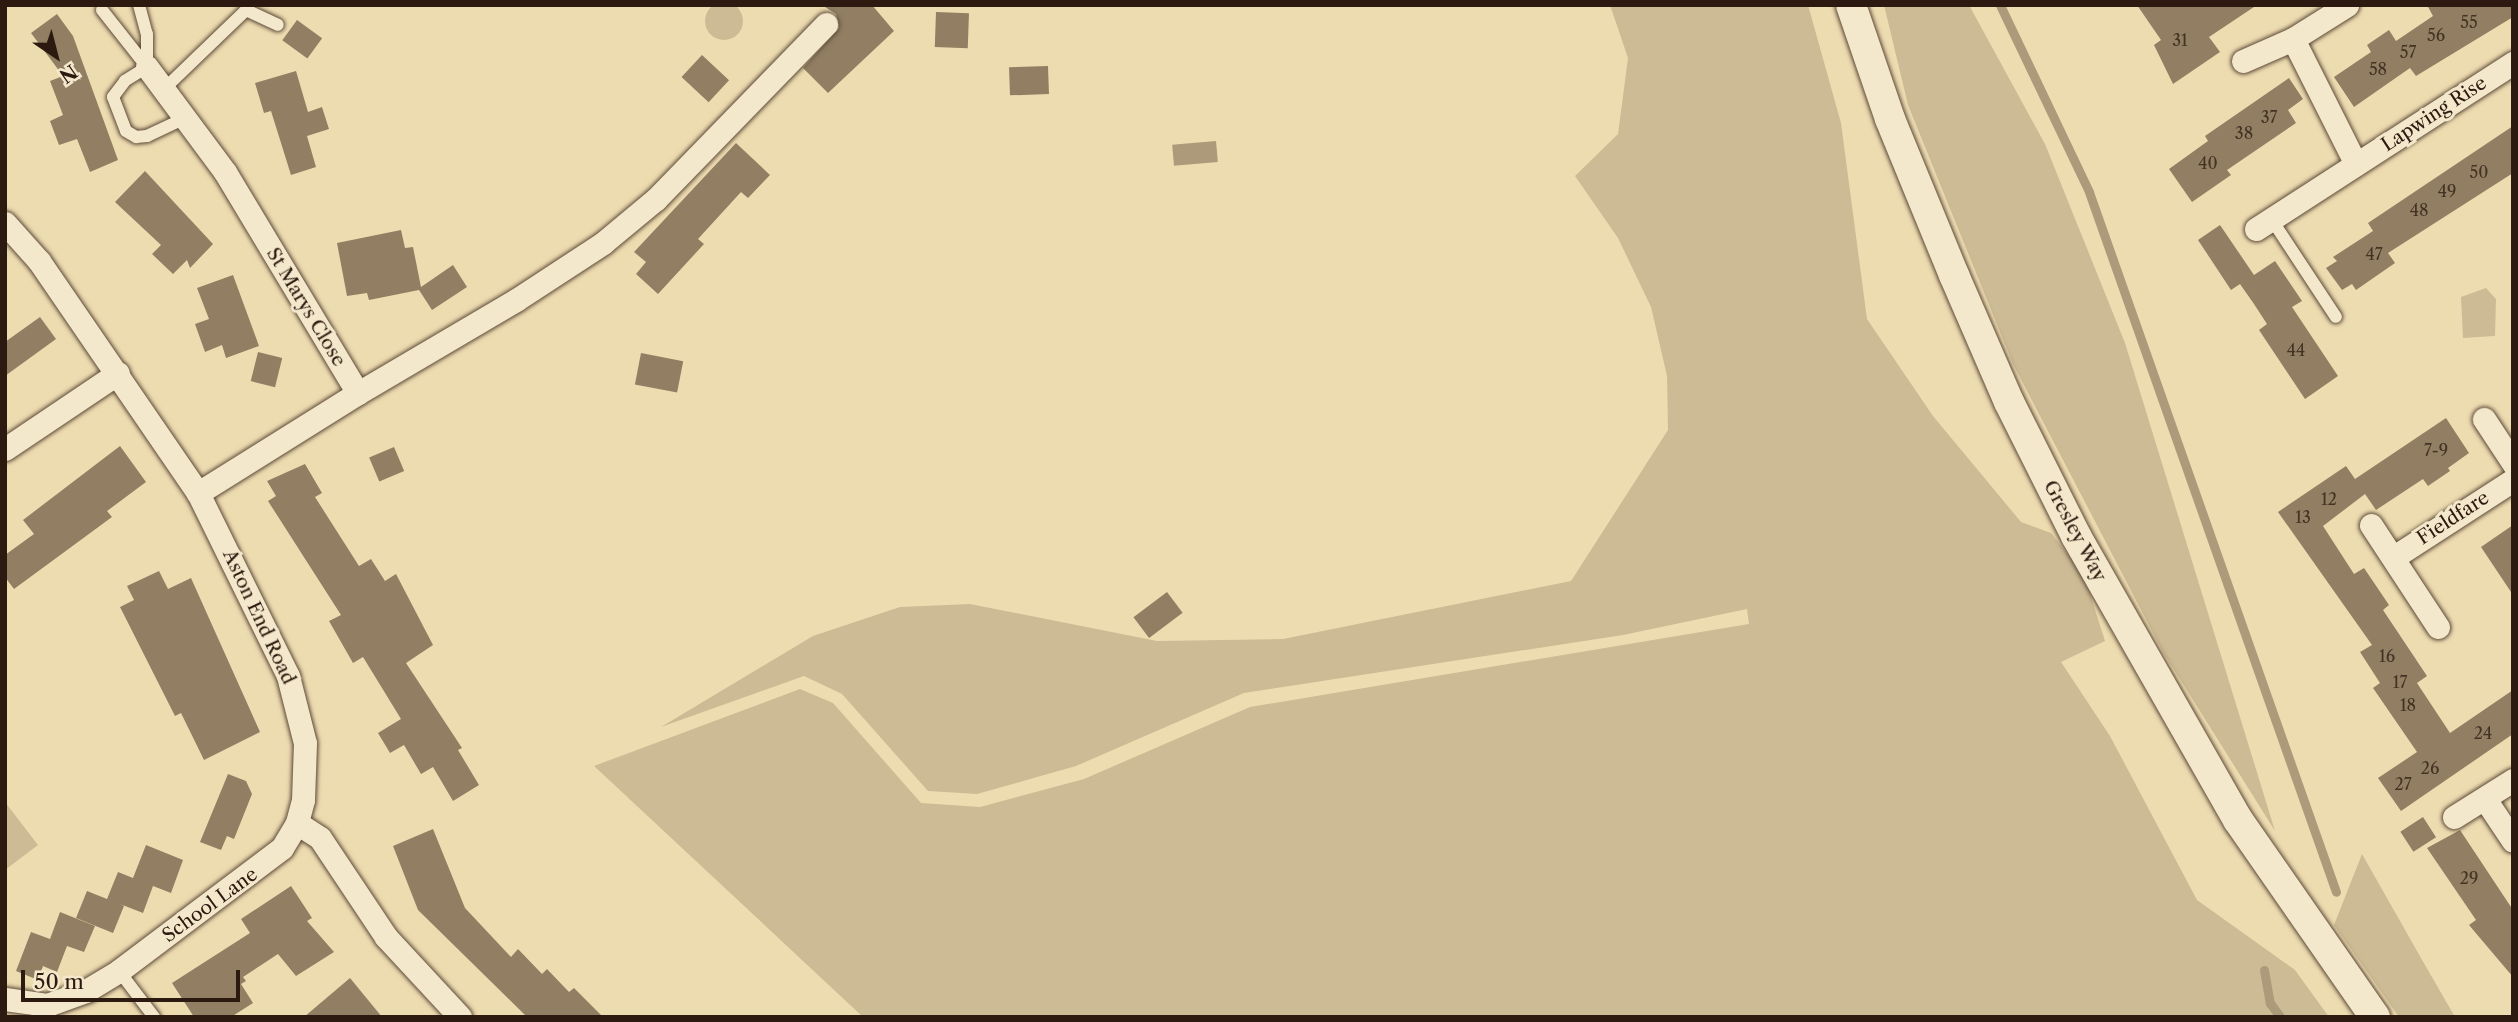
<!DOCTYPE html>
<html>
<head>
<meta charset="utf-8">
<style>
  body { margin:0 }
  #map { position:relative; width:2518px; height:1022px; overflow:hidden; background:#eedcb1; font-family:"Libre Caslon Text",serif }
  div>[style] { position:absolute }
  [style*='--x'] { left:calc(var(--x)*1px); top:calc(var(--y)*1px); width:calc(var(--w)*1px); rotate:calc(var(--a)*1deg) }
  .green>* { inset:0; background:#cdbb95 }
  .round { border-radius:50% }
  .water>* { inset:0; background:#ac9a7a; transform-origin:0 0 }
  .stream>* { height:9px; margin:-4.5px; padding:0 4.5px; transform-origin:4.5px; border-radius:4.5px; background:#ac9a7a }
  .building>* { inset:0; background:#917e63; transform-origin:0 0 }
  .roads { filter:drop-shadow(0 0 2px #5c4a38) drop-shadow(0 0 2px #5c4a38) }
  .service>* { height:12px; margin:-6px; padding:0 6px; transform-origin:6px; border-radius:6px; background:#f4e8cc }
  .minor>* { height:23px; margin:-11.5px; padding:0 11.5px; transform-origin:11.5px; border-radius:11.5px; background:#f4e8cc }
  .tertiary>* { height:30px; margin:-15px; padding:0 15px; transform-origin:15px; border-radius:15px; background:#f4e8cc }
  span { translate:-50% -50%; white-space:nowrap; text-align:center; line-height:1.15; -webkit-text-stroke:6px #f4e8cc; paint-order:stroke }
  .number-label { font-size:16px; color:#453224 }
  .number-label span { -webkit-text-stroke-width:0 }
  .street-label { font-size:19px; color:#2c190f }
  .frame { position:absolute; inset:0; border:7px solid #2c190f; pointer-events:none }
  .north { position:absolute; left:21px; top:21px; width:70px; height:70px; -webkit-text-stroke:5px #f4e8cc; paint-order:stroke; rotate:145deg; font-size:19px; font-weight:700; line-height:28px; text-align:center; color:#2c190f }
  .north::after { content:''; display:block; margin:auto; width:24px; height:32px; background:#2c190f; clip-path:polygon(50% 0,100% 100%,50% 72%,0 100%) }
  .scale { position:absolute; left:21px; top:970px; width:219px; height:32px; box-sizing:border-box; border:4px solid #2c190f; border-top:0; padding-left:9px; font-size:21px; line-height:24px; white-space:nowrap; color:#2c190f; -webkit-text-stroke:5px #f4e8cc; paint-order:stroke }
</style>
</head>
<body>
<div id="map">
  <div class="green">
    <i class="round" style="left:705px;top:2px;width:38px;height:38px"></i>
    <i style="clip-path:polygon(1610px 5px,1808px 5px,1841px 123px,1867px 319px,1933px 416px,2021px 522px,2051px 533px,2084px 575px,2105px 641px,2061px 662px,2110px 736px,2197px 900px,2295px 970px,2329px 1017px,863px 1017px,594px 766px,800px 689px,833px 703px,921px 803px,980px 807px,1084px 779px,1250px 707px,1749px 624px,1747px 609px,1623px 635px,1244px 693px,1076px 766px,977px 794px,928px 791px,842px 694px,804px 676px,661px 727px,813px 636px,900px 607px,970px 604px,1157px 641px,1283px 639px,1571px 581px,1668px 430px,1667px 376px,1651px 307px,1618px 238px,1575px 176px,1618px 134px,1628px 58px)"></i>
    <i style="clip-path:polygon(1884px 5px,1969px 5px,2045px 144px,2125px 343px,2275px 831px,2163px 652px,2013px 364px,1908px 105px)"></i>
    <i style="clip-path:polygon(2486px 288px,2496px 299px,2495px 336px,2463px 338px,2461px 297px)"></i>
    <i style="clip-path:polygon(5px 802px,38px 845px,5px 870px)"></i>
    <i style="clip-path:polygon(2362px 854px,2421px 958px,2455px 1017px,2399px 1017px,2334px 925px)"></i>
  </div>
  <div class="water">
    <i style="left:1216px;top:141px;width:21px;height:44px;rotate:85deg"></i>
  </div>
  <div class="stream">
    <i style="--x:2000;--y:5;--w:207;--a:64.5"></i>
    <i style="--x:2089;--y:192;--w:742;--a:70.56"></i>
    <i style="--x:2264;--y:970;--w:34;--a:80"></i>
    <i style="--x:2270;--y:1003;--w:17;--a:54"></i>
  </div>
  <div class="building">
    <i style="clip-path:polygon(822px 5px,872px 5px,894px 31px,828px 93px,803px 68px,839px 28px,836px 14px)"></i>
    <i style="clip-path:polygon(2137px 5px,2257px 5px,2209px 37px,2220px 52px,2173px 84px,2154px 45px,2161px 40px)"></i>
    <i style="clip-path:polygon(2427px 5px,2513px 5px,2513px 17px,2416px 76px,2410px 68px,2354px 107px,2334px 77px,2371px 52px,2367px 45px,2389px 30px,2396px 41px,2433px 16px)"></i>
    <i style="left:936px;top:12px;width:33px;height:35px;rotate:2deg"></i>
    <i style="clip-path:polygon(57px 14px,73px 36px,118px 160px,90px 172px,77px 139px,59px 145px,50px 121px,63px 115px,50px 81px,63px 76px,31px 33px)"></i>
    <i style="left:297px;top:20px;width:31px;height:25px;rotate:36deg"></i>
    <i style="left:702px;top:55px;width:37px;height:30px;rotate:43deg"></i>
    <i style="left:1048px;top:66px;width:28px;height:39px;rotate:88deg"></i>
    <i style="clip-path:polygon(296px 71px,308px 112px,322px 107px,329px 129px,307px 136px,316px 167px,291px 175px,271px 111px,264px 113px,255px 83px)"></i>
    <i style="clip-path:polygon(2289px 78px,2303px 99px,2288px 110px,2296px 123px,2227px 170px,2231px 175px,2192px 202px,2169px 169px,2208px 141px,2205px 136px)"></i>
    <i style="clip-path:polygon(2513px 126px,2513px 173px,2388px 253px,2395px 263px,2356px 290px,2352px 284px,2342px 290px,2326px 268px,2337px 261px,2333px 257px,2373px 231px,2368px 223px)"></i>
    <i style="clip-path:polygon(736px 143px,770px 175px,748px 198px,741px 192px,698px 239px,704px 244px,658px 294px,636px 274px,646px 262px,634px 252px)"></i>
    <i style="clip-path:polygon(145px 171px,213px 244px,190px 268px,187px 260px,173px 274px,152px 254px,161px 245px,115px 202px)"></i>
    <i style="clip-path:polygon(2220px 225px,2254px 275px,2275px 261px,2302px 301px,2292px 307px,2338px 376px,2305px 399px,2259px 330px,2267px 324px,2254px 304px,2240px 284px,2231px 290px,2198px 240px)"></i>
    <i style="clip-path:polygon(401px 230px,405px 248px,413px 247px,421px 287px,453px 265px,467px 287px,432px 310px,419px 290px,369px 300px,367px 293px,347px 296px,337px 243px)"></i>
    <i style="clip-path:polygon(233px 275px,259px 346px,226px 358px,222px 345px,205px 352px,195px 324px,209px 319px,197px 288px)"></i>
    <i style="clip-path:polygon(40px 317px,56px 339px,5px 376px,5px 342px)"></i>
    <i style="left:258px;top:352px;width:25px;height:30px;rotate:14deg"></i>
    <i style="left:641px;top:353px;width:43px;height:32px;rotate:11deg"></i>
    <i style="clip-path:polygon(2446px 418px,2469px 453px,2448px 468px,2450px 471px,2428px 486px,2423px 479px,2376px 510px,2365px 494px,2323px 526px,2354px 574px,2364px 568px,2389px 605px,2383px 610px,2427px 676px,2417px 683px,2450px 733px,2513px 690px,2513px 734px,2401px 811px,2378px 778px,2417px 752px,2373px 688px,2380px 683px,2360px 652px,2372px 645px,2278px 512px,2346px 466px,2355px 479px)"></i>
    <i style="clip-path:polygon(120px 446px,146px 482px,107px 511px,112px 517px,14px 589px,5px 577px,5px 555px,34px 534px,23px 520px)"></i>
    <i style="left:394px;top:447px;width:26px;height:27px;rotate:67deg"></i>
    <i style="clip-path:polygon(305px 464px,322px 493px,315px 497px,359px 566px,371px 559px,385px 581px,396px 574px,433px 645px,406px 663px,462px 748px,458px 750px,479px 785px,453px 801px,433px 767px,421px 774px,404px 745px,390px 753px,378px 733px,401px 719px,363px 657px,353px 663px,329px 621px,341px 615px,268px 501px,276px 496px,267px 481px)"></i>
    <i style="clip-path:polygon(2513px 525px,2513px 595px,2481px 547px)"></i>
    <i style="clip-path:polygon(159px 571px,168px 589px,191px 578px,260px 732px,204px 760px,181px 713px,175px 716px,120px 607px,134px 600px,127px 586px)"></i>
    <i style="left:1167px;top:592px;width:26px;height:42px;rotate:53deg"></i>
    <i style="clip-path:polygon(228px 774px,246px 781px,252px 794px,234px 839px,227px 836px,221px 850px,200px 842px)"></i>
    <i style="left:2423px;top:817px;width:24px;height:27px;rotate:57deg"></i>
    <i style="clip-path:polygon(433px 829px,465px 908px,511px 957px,518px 949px,542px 974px,547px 969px,569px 992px,574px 988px,603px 1017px,527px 1017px,418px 910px,393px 846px)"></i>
    <i style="clip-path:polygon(2460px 830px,2513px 910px,2513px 977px,2469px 925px,2476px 920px,2427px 848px)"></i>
    <i style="clip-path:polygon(146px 845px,183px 860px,171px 893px,153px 886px,143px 913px,120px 904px,124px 906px,113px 933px,76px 918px,87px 891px,107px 899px,118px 872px,133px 878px)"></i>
    <i style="clip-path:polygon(291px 886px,312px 918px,307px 921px,334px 952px,296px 976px,278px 954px,243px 977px,246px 981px,241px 984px,253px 1003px,231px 1017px,194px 1017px,172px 983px,250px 933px,241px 919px)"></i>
    <i style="clip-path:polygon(60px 912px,95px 926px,84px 952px,67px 946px,57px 972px,43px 966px,38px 980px,16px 971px,31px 932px,50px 939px)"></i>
    <i style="clip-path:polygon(350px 978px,382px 1017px,304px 1017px)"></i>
  </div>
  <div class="roads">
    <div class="service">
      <i style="--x:139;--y:5;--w:30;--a:75"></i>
      <i style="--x:147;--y:34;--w:33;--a:90"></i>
      <i style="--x:102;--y:10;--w:73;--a:51.7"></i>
      <i style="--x:147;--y:67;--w:26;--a:148"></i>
      <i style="--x:125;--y:81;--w:20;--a:127"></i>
      <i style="--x:113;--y:97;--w:36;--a:69"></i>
      <i style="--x:126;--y:131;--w:12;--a:31"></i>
      <i style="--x:136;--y:137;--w:11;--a:-5"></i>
      <i style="--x:147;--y:136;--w:42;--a:-25.3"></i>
      <i style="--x:164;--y:89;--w:114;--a:-43.9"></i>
      <i style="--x:246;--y:10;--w:35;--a:25"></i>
      <i style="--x:2272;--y:220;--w:116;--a:56.6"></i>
      <i style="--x:119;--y:971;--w:58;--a:52.7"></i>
    </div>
    <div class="minor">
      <i style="--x:2293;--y:39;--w:140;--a:63.3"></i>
      <i style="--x:2243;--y:61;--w:55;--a:-23.7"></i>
      <i style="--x:2293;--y:39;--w:64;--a:-32.2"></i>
      <i style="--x:147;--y:67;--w:131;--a:53.4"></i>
      <i style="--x:225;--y:172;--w:258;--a:59"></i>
      <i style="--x:358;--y:393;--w:189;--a:148"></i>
      <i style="--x:5;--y:223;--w:51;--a:48.2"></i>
      <i style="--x:39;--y:261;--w:281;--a:55.6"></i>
      <i style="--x:198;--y:493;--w:204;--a:63.8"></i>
      <i style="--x:288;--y:676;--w:69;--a:75.8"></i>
      <i style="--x:305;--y:743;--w:57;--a:92"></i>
      <i style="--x:303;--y:800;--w:24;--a:105"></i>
      <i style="--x:297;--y:823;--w:29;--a:121"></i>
      <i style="--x:282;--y:848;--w:204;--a:143"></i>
      <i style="--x:119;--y:971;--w:39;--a:149"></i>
      <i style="--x:86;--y:991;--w:41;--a:160.3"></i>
      <i style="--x:47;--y:1005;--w:13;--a:113"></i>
      <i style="--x:2256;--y:229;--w:306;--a:-32.9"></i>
      <i style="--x:358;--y:393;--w:183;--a:-30.5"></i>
      <i style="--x:516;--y:300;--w:104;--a:-33.2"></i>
      <i style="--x:603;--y:243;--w:69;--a:-39.7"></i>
      <i style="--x:656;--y:199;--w:244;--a:-45.8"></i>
      <i style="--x:2484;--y:419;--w:53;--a:56.6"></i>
      <i style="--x:5;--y:449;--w:136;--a:-33.9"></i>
      <i style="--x:2371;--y:525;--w:122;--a:56.7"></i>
      <i style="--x:2394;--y:557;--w:142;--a:-32.9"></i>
      <i style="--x:2485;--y:799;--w:50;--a:56.3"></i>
      <i style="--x:2454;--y:817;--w:70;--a:-32.1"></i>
      <i style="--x:297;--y:823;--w:27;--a:33"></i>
      <i style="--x:320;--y:838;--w:119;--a:56.3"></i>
      <i style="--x:386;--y:937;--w:109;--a:47.2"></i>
      <i style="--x:5;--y:999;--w:42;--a:8.1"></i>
    </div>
    <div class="tertiary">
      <i style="--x:1851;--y:5;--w:120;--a:71.1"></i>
      <i style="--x:1890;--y:119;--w:169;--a:67.7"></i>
      <i style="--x:1954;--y:275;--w:138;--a:66.6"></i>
      <i style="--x:2009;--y:402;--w:150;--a:63.4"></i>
      <i style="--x:2076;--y:536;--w:327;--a:60.3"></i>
      <i style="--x:2238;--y:820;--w:240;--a:55.2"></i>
    </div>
  </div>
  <div class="number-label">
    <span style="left:2469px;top:22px">55</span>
    <span style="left:2436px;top:35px">56</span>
    <span style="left:2180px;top:40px">31</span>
    <span style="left:2408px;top:52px">57</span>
    <span style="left:2378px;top:69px">58</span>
    <span style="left:2269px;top:117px">37</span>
    <span style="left:2244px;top:133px">38</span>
    <span style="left:2208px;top:163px">40</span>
    <span style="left:2479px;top:172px">50</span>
    <span style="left:2447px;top:191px">49</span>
    <span style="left:2419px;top:210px">48</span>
    <span style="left:2374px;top:254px">47</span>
    <span style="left:2296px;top:350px">44</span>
    <span style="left:2436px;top:450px">7-9</span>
    <span style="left:2329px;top:499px">12</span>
    <span style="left:2303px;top:517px">13</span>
    <span style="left:2387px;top:656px">16</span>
    <span style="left:2400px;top:682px">17</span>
    <span style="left:2408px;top:705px">18</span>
    <span style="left:2483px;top:733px">24</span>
    <span style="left:2430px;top:768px">26</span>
    <span style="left:2403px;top:784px">27</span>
    <span style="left:2469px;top:878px">29</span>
  </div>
  <div class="street-label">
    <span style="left:2434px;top:114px;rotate:-33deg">Lapwing Rise</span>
    <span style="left:306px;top:307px;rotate:59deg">St Marys Close</span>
    <span style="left:2453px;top:518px;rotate:-33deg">Fieldfare</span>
    <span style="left:2075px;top:531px;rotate:62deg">Gresley Way</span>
    <span style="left:259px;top:617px;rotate:65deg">Aston End Road</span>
    <span style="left:210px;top:905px;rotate:-36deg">School Lane</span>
  </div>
  <div class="frame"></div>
  <div class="north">N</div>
  <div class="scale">50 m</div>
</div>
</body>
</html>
